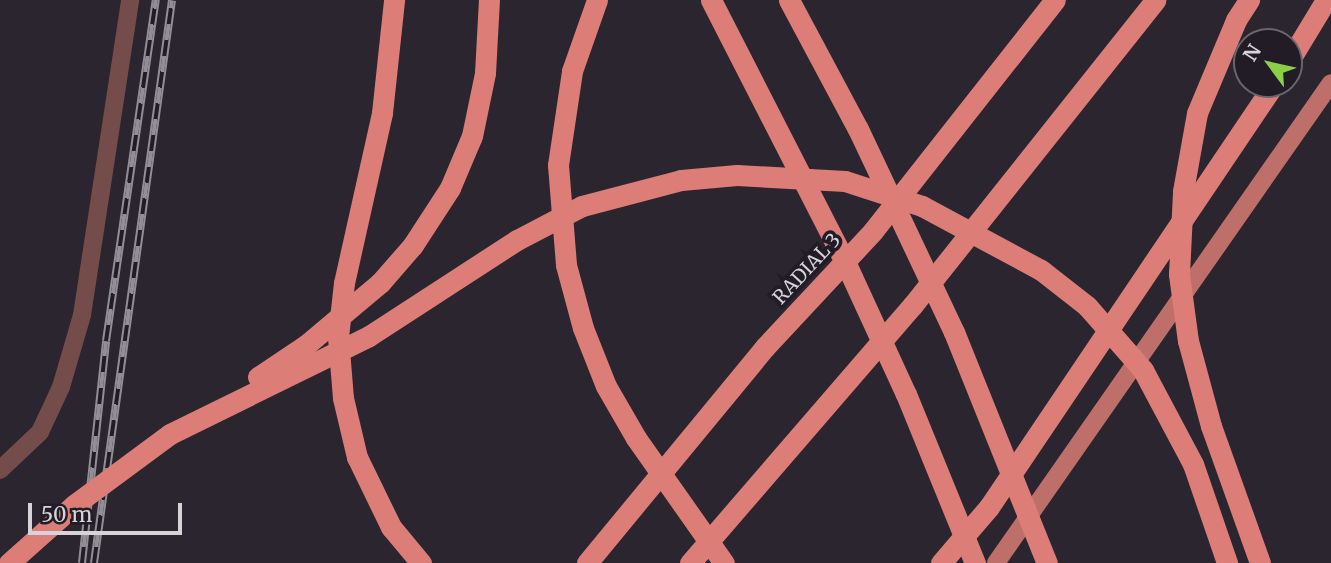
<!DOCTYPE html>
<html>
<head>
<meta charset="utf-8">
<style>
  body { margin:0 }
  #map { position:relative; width:1331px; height:563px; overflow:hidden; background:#2a252f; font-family:Merriweather,serif }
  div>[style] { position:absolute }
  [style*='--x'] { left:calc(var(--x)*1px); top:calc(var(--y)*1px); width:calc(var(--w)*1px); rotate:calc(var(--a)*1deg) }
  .minor>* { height:18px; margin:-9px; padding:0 9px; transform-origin:9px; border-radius:9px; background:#744d4a }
  .major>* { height:18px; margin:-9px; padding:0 9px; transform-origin:9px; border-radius:9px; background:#bf6f6a }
  .highway>* { height:21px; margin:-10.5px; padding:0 10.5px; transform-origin:10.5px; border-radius:10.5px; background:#dd7d77 }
  .rail>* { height:8px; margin-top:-4px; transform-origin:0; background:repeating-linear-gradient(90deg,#211c25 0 16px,#928e96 0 32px); box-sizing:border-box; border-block:2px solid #928e96 }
  .highway-bridge>* { height:21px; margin:-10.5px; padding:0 10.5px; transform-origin:10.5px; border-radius:10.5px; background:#dd7d77 }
  span { translate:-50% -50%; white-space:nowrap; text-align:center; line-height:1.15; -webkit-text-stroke:7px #211c25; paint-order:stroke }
  .street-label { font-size:19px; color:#d6d3d9 }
  .north { position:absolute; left:1233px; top:28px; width:70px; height:70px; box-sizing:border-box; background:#211c25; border:2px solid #69656d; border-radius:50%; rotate:303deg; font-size:19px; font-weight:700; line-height:28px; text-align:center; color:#d6d3d9 }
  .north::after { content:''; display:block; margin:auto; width:24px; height:32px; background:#8bce47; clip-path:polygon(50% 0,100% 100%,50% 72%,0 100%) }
  .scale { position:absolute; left:28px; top:503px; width:154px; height:32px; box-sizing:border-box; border:4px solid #d6d3d9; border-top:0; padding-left:9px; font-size:21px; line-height:24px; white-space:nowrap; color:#d6d3d9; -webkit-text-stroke:5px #211c25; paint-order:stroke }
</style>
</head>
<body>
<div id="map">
  <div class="minor">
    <i style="--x:0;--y:470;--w:55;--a:-43.5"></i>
    <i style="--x:40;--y:432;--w:50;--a:-65"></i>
    <i style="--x:61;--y:387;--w:75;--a:-73.7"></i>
    <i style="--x:82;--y:315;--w:319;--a:-81.3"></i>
  </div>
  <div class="major">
    <i style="--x:996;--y:563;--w:585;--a:-55.09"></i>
  </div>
  <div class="highway">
    <i style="--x:1236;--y:20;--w:24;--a:-57"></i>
    <i style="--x:1289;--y:61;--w:71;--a:-58.8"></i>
    <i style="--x:558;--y:165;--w:95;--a:-81.5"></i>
    <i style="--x:572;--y:71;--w:75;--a:-70.6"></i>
    <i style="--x:566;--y:265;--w:65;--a:74.9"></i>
    <i style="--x:583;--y:328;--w:62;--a:68.4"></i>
    <i style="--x:344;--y:283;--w:174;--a:-77.4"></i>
    <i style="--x:382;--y:113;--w:114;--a:-83.9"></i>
    <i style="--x:258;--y:377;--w:58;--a:-33.7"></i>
    <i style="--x:306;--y:345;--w:97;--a:-40"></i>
    <i style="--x:380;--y:283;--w:50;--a:-49"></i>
    <i style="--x:413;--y:245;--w:68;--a:-57"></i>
    <i style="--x:450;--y:188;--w:56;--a:-67.1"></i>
    <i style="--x:472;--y:136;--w:64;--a:-78.3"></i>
    <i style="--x:485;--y:73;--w:73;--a:-86.9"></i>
    <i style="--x:343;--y:398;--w:61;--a:76.7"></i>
    <i style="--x:357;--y:457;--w:78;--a:64.1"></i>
    <i style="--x:391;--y:527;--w:47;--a:50.2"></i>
    <i style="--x:1211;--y:426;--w:145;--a:70.3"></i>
    <i style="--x:170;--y:434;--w:222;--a:-26.2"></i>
    <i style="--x:369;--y:336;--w:176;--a:-33"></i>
    <i style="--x:517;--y:240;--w:73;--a:-27.6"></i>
    <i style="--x:582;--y:206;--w:102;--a:-14.7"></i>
    <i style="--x:681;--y:180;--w:56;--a:-5.1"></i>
    <i style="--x:1193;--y:464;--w:105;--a:71"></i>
    <i style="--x:587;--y:563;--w:280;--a:-50.5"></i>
    <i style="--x:765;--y:347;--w:158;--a:-47"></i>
    <i style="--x:873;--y:231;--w:294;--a:-51.8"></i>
    <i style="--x:690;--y:563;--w:340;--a:-49.2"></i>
    <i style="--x:912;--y:306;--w:391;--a:-51.5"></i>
    <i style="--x:941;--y:563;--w:74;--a:-49.4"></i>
    <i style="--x:989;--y:507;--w:510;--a:-56.03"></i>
  </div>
  <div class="rail">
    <i style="--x:82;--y:563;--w:223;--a:-83.8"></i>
    <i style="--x:106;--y:341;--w:345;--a:-81.7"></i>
    <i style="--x:94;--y:563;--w:568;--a:-82.11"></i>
  </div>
  <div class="highway-bridge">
    <i style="--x:711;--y:0;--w:299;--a:62.9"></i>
    <i style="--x:847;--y:266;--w:141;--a:65.3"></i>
    <i style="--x:906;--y:394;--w:183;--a:67.8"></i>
    <i style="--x:789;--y:0;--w:146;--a:61.9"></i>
    <i style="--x:858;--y:129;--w:225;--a:64.7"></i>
    <i style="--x:954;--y:332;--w:249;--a:68.1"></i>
    <i style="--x:558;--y:165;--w:100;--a:85.4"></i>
    <i style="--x:737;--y:175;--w:108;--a:3.2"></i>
    <i style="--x:845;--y:181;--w:81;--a:18"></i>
    <i style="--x:922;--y:206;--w:135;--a:28.3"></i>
    <i style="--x:1041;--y:270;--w:58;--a:38"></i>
    <i style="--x:1087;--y:306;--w:85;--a:48.8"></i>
    <i style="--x:1143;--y:370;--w:106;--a:62"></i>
    <i style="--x:606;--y:386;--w:60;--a:60"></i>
    <i style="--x:636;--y:438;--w:153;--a:54.9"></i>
    <i style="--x:343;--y:398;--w:61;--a:-94.7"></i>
    <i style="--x:338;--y:337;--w:54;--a:-83.7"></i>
    <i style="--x:1211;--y:426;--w:88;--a:-105.1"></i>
    <i style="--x:1188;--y:341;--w:68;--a:-97.7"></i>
    <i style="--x:1179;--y:274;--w:83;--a:-87.2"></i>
    <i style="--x:1183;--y:191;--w:79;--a:-79.8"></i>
    <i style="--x:1197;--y:113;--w:101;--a:-67.2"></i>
    <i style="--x:9;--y:563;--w:87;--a:-41.7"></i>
    <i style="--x:74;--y:505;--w:119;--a:-36.5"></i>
  </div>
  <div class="street-label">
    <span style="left:807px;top:269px;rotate:-47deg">RADIAL 3</span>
  </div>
  <div class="north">N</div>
  <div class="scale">50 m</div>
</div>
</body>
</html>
